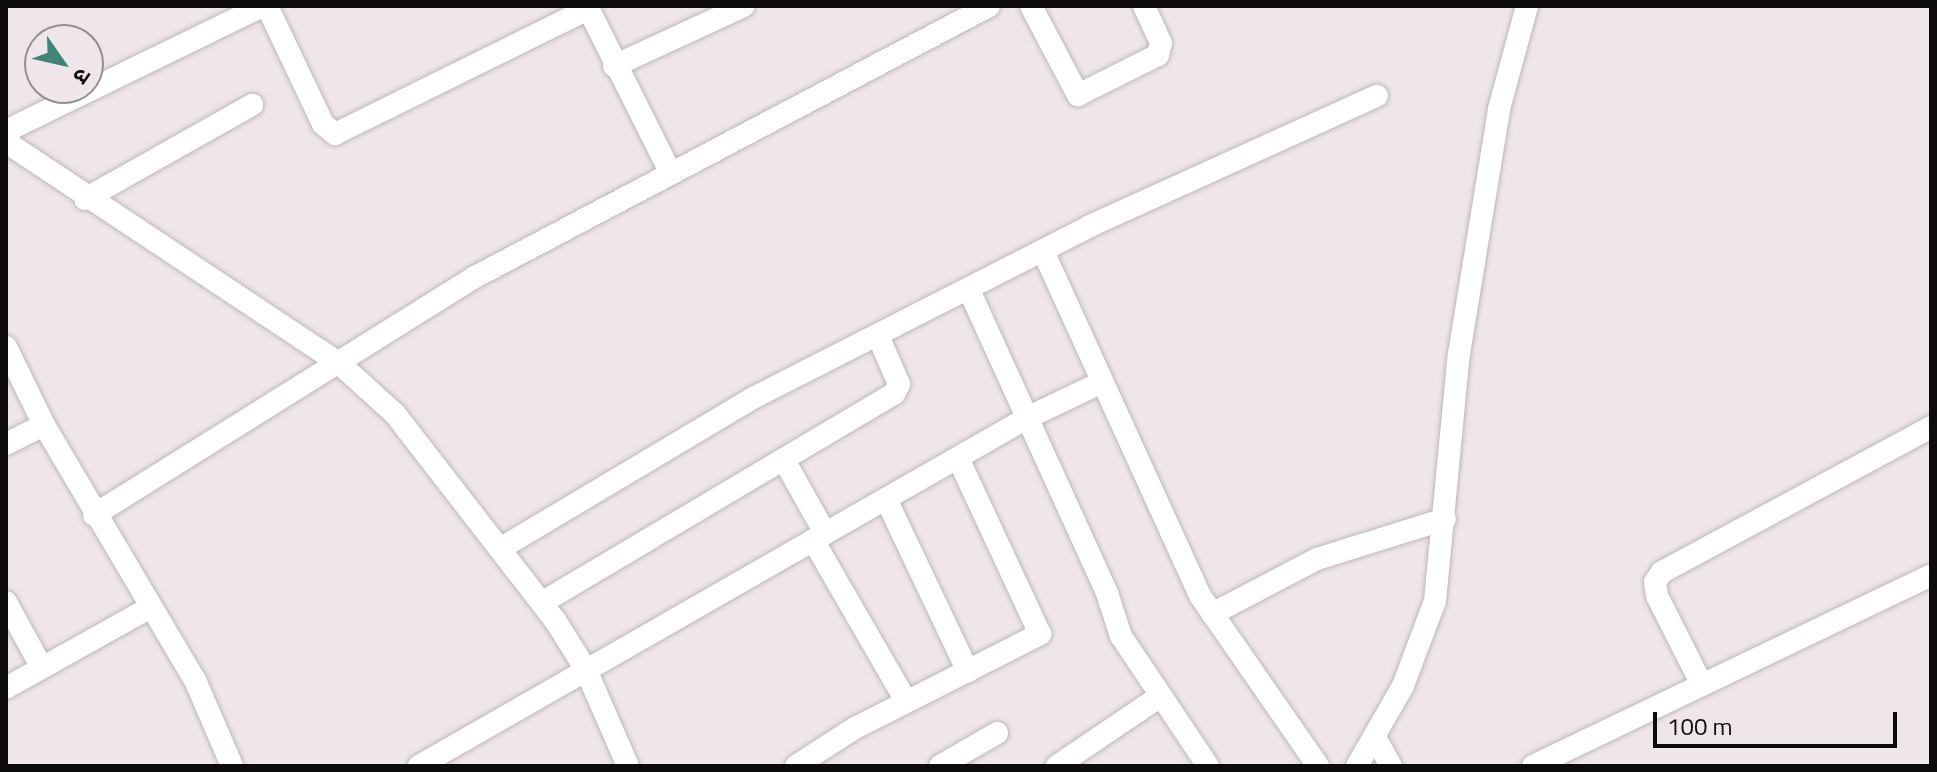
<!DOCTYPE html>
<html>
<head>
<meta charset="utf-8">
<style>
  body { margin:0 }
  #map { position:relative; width:1937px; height:772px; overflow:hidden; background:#eee6ea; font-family:"Titillium Web","Noto Sans Devanagari",sans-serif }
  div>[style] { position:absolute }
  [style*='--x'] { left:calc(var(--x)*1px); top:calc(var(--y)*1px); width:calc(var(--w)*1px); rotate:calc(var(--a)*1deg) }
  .roads { filter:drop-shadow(0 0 2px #beb6ba) drop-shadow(0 0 2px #beb6ba) }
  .minor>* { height:22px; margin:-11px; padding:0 11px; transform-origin:11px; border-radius:11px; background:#fff }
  span { translate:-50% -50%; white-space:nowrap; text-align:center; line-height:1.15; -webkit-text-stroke:8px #eee6ea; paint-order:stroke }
  .frame { position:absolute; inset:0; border:8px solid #0e0b0c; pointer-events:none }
  .north { position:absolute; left:24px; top:24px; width:80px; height:80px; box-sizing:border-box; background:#eee6ea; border:2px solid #948e91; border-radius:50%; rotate:124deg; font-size:22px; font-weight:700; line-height:32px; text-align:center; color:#0e0b0c }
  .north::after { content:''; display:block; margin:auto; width:28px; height:36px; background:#418478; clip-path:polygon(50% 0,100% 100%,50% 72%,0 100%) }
  .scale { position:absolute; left:1653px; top:712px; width:244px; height:36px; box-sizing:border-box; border:4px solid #0e0b0c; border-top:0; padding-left:10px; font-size:24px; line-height:28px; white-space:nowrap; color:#0e0b0c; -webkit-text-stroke:6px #eee6ea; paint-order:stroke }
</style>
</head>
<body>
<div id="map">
  <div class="roads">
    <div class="minor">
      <i style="--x:267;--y:6;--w:131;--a:64.6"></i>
      <i style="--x:323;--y:124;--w:16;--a:40"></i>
      <i style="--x:335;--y:134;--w:282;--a:-26.3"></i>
      <i style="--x:587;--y:6;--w:186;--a:63.4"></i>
      <i style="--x:1031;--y:6;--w:101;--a:62.2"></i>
      <i style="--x:1078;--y:95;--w:89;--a:-26.6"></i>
      <i style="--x:1158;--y:55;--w:12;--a:-76"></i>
      <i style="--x:1161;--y:43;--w:41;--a:-114.7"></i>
      <i style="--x:614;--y:66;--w:143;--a:-24.8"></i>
      <i style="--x:6;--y:131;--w:285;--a:-26"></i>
      <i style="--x:6;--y:142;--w:401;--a:33.6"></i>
      <i style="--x:340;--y:364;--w:74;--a:42.3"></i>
      <i style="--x:395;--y:414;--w:261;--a:52.2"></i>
      <i style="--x:555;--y:620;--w:59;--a:58.2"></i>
      <i style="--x:586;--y:670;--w:105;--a:66.4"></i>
      <i style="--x:85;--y:199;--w:192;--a:-29.4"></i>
      <i style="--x:1043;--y:251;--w:380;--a:65.5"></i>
      <i style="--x:1201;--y:597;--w:206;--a:55.3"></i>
      <i style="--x:969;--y:290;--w:333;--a:65.5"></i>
      <i style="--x:1107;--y:593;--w:45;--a:72"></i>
      <i style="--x:1121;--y:636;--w:156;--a:56.2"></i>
      <i style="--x:6;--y:347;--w:87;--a:64"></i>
      <i style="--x:44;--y:425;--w:296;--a:59.4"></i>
      <i style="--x:195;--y:680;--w:94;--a:66.7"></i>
      <i style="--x:6;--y:444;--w:42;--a:-26.6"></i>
      <i style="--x:784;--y:460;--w:84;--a:60.7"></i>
      <i style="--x:886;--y:499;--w:191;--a:64.6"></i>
      <i style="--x:94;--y:515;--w:449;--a:-32"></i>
      <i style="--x:475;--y:277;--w:581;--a:-27.8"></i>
      <i style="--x:813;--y:540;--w:186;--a:60"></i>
      <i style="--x:503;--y:547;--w:293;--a:-30.8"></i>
      <i style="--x:755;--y:397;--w:376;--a:-27"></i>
      <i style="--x:1090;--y:226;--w:315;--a:-24.4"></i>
      <i style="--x:6;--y:602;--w:75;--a:61.4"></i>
      <i style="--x:543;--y:602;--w:408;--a:-30.7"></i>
      <i style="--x:894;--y:394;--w:11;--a:-63"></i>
      <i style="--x:899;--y:384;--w:52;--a:-113.6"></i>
      <i style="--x:1212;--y:614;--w:119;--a:-27.6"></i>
      <i style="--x:1317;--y:559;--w:134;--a:-17.4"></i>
      <i style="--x:1701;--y:683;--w:97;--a:-116.8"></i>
      <i style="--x:1657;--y:596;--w:14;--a:-98"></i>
      <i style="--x:1655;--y:582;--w:12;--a:-55"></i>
      <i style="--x:1662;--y:572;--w:306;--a:-28.3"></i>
      <i style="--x:6;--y:688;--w:164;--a:-29.2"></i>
      <i style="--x:1376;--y:739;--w:31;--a:61"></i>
      <i style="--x:419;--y:766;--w:701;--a:-29.79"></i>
      <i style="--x:1027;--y:418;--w:83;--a:-25.6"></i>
      <i style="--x:796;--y:766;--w:70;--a:-32.8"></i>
      <i style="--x:855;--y:728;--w:208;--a:-26.9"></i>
      <i style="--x:1040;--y:634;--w:194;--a:-115"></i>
      <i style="--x:940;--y:766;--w:66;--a:-30.1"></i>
      <i style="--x:1057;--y:766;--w:123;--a:-34.1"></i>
      <i style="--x:1357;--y:766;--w:92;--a:-60.1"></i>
      <i style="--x:1403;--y:686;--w:91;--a:-69.4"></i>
      <i style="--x:1435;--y:601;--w:248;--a:-84.5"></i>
      <i style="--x:1459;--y:354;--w:248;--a:-80.7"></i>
      <i style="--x:1499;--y:109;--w:107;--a:-74.8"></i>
      <i style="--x:1533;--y:766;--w:441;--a:-25.6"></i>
    </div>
  </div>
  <div class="frame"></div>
  <div class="north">उ</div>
  <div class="scale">100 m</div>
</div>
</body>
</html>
